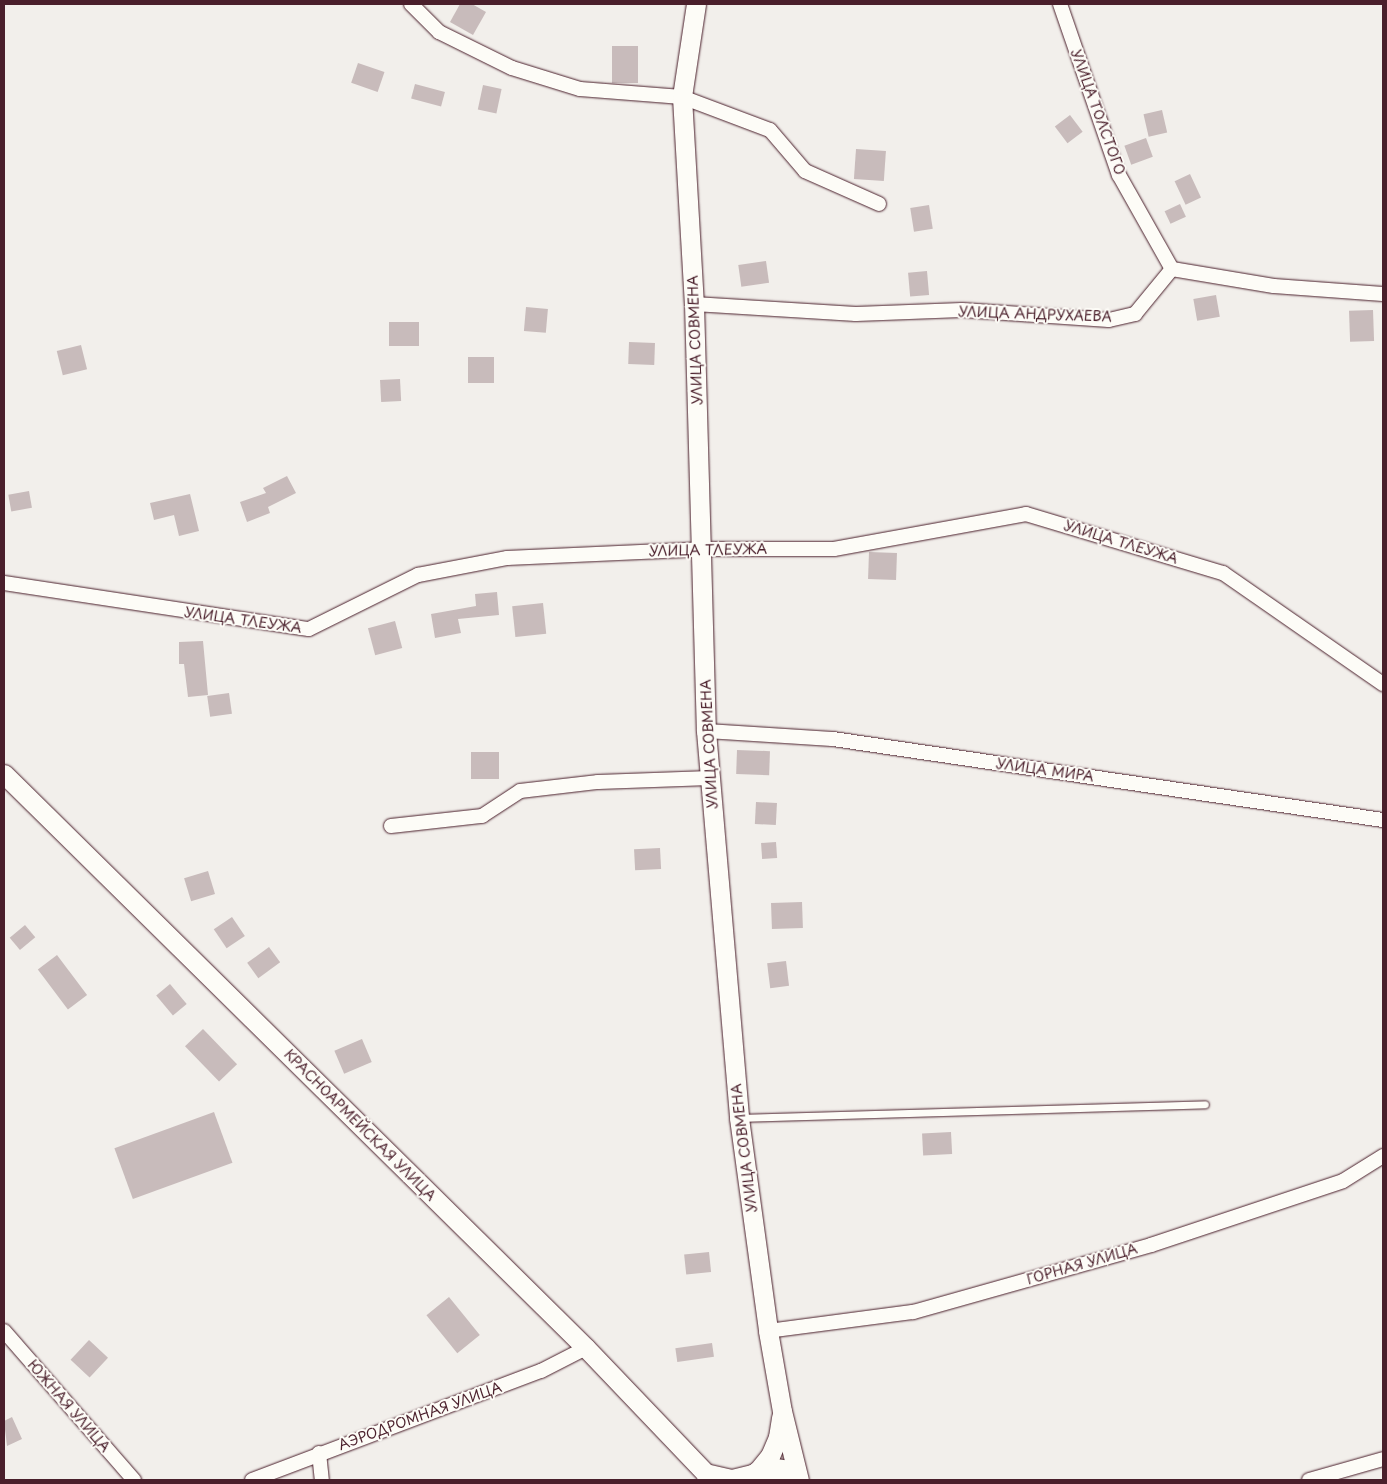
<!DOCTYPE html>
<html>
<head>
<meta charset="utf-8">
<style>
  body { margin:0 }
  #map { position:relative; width:1387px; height:1484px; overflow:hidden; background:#f2efeb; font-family:"Playpen Sans",sans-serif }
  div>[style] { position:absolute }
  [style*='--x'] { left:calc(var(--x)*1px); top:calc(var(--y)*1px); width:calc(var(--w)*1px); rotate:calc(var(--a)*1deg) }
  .building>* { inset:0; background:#c8bbbb; transform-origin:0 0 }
  .roads { filter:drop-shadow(0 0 1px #4a1f2b) drop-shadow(0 0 1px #4a1f2b) }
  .lane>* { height:7px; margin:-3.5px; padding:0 3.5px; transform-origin:3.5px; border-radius:3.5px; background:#fdfcf7 }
  .street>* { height:14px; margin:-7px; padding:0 7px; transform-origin:7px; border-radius:7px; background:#fdfcf7 }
  .secondary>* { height:19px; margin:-9.5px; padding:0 9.5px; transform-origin:9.5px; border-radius:9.5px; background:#fdfcf7 }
  .primary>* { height:21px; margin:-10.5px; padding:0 10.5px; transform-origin:10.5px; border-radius:10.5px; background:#fdfcf7 }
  span { translate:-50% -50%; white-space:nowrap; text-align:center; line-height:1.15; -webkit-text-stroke:4px #fdfcf7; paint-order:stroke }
  .street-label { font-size:14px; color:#4a1f2b }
  .frame { position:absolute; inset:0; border:5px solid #4a1f2b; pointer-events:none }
</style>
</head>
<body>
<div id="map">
  <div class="building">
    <i style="clip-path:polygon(460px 4px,472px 4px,486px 12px,473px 35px,450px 22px)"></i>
    <i style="left:612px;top:46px;width:26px;height:37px"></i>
    <i style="left:358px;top:63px;width:28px;height:21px;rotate:19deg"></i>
    <i style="left:415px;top:84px;width:31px;height:15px;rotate:15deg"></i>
    <i style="left:483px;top:85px;width:19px;height:25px;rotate:12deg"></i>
    <i style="left:1162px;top:110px;width:23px;height:19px;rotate:77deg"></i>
    <i style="left:1070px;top:115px;width:21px;height:19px;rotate:53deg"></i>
    <i style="left:1146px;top:138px;width:20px;height:23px;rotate:70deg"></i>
    <i style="left:856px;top:149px;width:30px;height:30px;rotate:4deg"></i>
    <i style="left:1190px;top:174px;width:26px;height:17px;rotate:65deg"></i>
    <i style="left:1180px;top:204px;width:14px;height:17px;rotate:65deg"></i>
    <i style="left:929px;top:205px;width:24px;height:19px;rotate:81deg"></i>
    <i style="left:766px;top:261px;width:22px;height:28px;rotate:82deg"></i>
    <i style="left:927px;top:271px;width:24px;height:19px;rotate:85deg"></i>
    <i style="left:1216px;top:295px;width:22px;height:23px;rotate:80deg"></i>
    <i style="left:526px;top:307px;width:22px;height:24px;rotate:5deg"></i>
    <i style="left:1373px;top:310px;width:31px;height:24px;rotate:88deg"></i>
    <i style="left:389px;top:322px;width:30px;height:24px"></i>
    <i style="left:629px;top:342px;width:26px;height:22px;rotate:2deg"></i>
    <i style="left:81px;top:345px;width:25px;height:25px;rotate:76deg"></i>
    <i style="left:468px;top:357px;width:26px;height:26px"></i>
    <i style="left:400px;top:379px;width:22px;height:20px;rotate:87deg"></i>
    <i style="clip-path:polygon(287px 476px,296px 493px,268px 507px,270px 513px,247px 522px,240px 502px,266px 493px,263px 488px)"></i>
    <i style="left:29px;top:491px;width:17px;height:21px;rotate:80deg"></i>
    <i style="clip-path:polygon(190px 494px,199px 531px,179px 536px,174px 515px,154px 520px,150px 503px)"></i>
    <i style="left:869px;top:552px;width:28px;height:27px;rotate:2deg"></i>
    <i style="clip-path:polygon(497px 592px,499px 615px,458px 619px,461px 633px,435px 638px,431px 614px,476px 606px,475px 594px)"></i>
    <i style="left:543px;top:603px;width:31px;height:31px;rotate:84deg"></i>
    <i style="left:395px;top:621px;width:28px;height:28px;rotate:75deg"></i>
    <i style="clip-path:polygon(203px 641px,208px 695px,188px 697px,184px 664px,179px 664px,179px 642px)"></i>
    <i style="left:229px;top:693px;width:21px;height:22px;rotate:82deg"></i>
    <i style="left:737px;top:750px;width:33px;height:24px;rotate:2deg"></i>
    <i style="left:471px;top:752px;width:28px;height:27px"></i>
    <i style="left:756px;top:802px;width:21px;height:22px;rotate:3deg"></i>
    <i style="left:776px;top:842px;width:16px;height:15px;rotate:86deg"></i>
    <i style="left:660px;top:848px;width:21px;height:26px;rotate:87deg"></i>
    <i style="left:208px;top:871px;width:24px;height:25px;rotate:73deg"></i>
    <i style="left:802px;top:902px;width:26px;height:31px;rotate:88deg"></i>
    <i style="left:232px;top:917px;width:23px;height:22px;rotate:56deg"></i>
    <i style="left:25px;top:925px;width:16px;height:20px;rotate:50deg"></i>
    <i style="left:269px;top:947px;width:19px;height:27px;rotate:54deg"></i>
    <i style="left:57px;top:955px;width:50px;height:24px;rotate:53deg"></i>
    <i style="left:786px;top:961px;width:25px;height:19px;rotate:83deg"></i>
    <i style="left:170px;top:984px;width:26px;height:18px;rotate:50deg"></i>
    <i style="left:203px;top:1029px;width:49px;height:25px;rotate:46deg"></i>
    <i style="left:362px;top:1039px;width:25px;height:30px;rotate:67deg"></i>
    <i style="left:214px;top:1112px;width:54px;height:106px;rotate:70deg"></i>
    <i style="left:951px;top:1132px;width:22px;height:29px;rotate:87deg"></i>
    <i style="left:709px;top:1252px;width:20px;height:25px;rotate:84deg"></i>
    <i style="left:449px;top:1297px;width:49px;height:29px;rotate:51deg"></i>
    <i style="left:89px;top:1340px;width:26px;height:27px;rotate:43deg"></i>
    <i style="left:712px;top:1343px;width:14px;height:37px;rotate:82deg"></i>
    <i style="clip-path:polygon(12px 1417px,22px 1439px,7px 1446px,4px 1421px)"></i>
  </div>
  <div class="roads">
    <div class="lane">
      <i style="--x:741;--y:1118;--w:464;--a:-1.7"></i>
    </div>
    <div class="street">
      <i style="--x:411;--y:4;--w:40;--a:45"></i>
      <i style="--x:439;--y:32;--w:81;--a:26.3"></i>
      <i style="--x:512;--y:68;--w:71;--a:17.2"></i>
      <i style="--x:580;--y:89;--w:102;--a:4.5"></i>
      <i style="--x:682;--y:97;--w:94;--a:20.6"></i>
      <i style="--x:770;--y:130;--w:54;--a:49.5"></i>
      <i style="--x:805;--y:171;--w:81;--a:24"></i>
      <i style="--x:1060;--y:4;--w:181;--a:71"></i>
      <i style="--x:1119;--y:175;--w:108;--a:60.6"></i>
      <i style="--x:694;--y:304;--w:162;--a:3.5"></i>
      <i style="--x:856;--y:314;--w:106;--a:-2.2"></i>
      <i style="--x:962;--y:310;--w:147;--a:3.9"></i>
      <i style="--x:1109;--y:320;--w:27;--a:-13"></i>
      <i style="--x:1135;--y:314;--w:58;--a:-50.6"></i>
      <i style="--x:1172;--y:269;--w:103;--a:9.5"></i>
      <i style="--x:1274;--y:286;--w:109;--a:4.2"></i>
      <i style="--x:4;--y:583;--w:308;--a:8.6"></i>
      <i style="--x:309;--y:629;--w:122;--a:-26.4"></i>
      <i style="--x:418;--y:575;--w:91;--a:-10.8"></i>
      <i style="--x:507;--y:558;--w:195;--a:-2.6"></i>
      <i style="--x:702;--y:549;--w:132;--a:0"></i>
      <i style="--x:834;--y:549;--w:195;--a:-10.3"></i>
      <i style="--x:1026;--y:514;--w:206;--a:16.7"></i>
      <i style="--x:1223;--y:573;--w:195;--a:34.8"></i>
      <i style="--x:706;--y:731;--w:127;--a:3.6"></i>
      <i style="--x:833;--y:739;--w:556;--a:8.38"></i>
      <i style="--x:391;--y:826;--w:92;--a:-6.3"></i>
      <i style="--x:482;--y:816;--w:45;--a:-33.3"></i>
      <i style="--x:520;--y:791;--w:79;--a:-6.6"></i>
      <i style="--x:598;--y:782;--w:112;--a:-2"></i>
      <i style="--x:4;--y:1331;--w:198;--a:48.9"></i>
      <i style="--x:768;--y:1331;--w:146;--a:-7.5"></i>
      <i style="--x:913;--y:1312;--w:247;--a:-15.7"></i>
      <i style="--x:1151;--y:1245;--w:202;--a:-18.4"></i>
      <i style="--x:1343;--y:1181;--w:47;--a:-32"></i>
      <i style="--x:319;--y:1453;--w:27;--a:84"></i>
      <i style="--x:252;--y:1480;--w:309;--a:-20.7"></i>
      <i style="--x:541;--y:1371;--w:51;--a:-27.1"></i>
      <i style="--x:1309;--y:1480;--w:77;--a:-15.8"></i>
    </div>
    <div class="secondary">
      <i style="--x:696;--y:4;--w:94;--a:98.6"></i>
      <i style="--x:682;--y:97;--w:207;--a:86.7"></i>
      <i style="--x:694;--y:304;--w:427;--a:88.4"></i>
      <i style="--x:706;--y:731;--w:388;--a:85.1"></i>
      <i style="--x:739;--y:1118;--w:215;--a:82.2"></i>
      <i style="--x:768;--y:1331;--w:81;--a:80.1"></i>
      <i style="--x:782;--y:1411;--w:71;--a:76.2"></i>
      <i style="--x:4;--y:774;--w:817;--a:44.6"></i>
      <i style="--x:586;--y:1348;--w:182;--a:46.3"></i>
      <i style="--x:705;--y:1473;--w:28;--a:13"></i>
      <i style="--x:732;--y:1479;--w:25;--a:-14"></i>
      <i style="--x:756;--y:1473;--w:22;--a:-51"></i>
      <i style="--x:770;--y:1456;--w:21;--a:-67"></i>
      <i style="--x:778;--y:1437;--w:20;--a:-81"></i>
    </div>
    <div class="primary">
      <i style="--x:749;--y:1480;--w:10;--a:-45"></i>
      <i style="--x:756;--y:1473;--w:13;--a:-23"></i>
      <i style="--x:768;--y:1468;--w:14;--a:8"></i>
      <i style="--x:782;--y:1470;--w:17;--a:36"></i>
    </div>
  </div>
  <div class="street-label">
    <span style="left:1098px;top:112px;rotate:70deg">УЛИЦА ТОЛСТОГО</span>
    <span style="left:1035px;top:314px;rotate:2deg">УЛИЦА АНДРУХАЕВА</span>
    <span style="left:695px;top:340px;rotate:-92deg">УЛИЦА СОВМЕНА</span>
    <span style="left:1121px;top:542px;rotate:17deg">УЛИЦА ТЛЕУЖА</span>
    <span style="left:708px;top:550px;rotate:-1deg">УЛИЦА ТЛЕУЖА</span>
    <span style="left:243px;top:620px;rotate:8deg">УЛИЦА ТЛЕУЖА</span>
    <span style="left:709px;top:744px;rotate:-93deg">УЛИЦА СОВМЕНА</span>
    <span style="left:1045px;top:770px;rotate:8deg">УЛИЦА МИРА</span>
    <span style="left:360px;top:1125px;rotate:45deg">КРАСНОАРМЕЙСКАЯ УЛИЦА</span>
    <span style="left:744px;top:1148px;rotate:-97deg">УЛИЦА СОВМЕНА</span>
    <span style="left:1082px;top:1264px;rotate:-16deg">ГОРНАЯ УЛИЦА</span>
    <span style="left:69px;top:1406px;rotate:49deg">ЮЖНАЯ УЛИЦА</span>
    <span style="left:420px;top:1416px;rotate:-20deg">АЭРОДРОМНАЯ УЛИЦА</span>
  </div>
  <div class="frame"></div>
</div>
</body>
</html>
